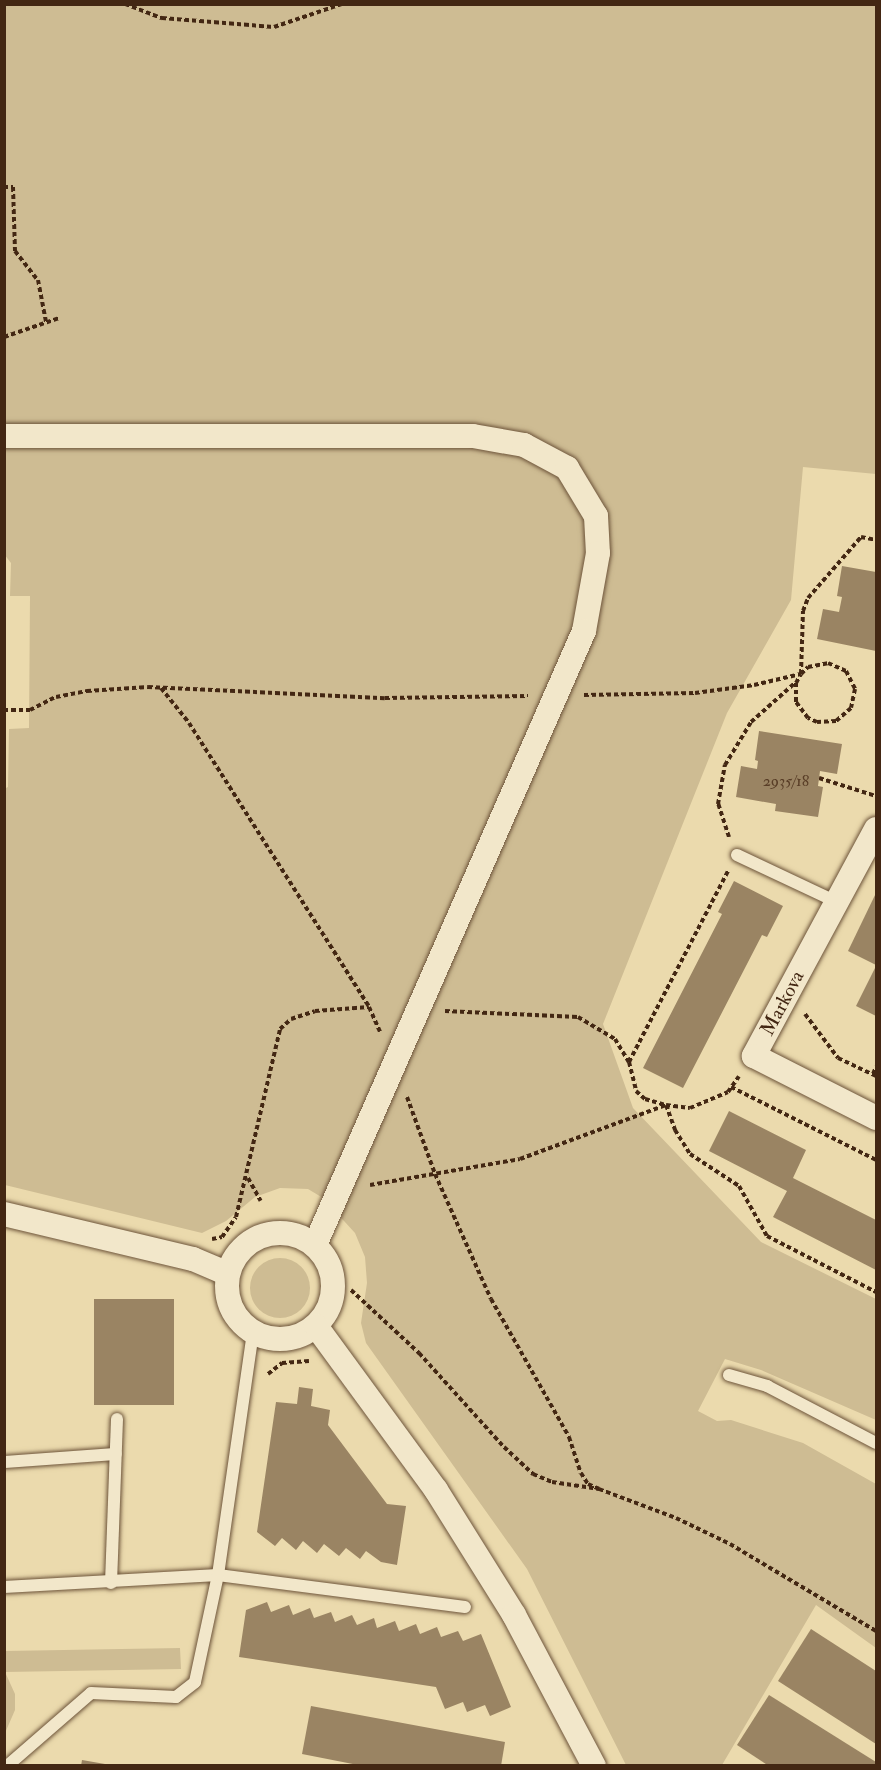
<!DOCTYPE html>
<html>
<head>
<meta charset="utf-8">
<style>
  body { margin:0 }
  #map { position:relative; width:881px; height:1770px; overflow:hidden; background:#ebdaad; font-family:"IM FELL Double Pica",serif }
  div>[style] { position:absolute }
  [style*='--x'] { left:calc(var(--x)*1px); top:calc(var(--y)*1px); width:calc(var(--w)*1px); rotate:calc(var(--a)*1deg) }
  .green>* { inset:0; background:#cebc93 }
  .round { border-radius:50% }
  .building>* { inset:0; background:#9a8463; transform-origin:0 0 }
  .path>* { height:4px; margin-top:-2px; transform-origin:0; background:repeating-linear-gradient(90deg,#432713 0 4.5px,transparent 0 7.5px) }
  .roads { filter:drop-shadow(0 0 2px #6d543a) drop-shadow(0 0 2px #6d543a) }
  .service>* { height:12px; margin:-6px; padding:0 6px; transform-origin:6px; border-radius:6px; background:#f2e7ca }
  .minor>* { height:24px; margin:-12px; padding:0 12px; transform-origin:12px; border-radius:12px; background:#f2e7ca }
  .minor>.ring { margin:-12px; padding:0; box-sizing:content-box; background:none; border:24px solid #f2e7ca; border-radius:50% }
  span { translate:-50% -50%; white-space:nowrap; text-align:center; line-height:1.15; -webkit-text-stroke:4.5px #f2e7ca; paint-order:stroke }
  .number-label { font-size:16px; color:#593e27 }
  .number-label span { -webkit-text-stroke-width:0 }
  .street-label { font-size:20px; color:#432713 }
  .frame { position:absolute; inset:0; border:6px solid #432713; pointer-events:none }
</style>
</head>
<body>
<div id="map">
  <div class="green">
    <i style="clip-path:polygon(5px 5px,876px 5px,876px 474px,803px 467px,791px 600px,727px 713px,603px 1024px,633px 1108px,761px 1242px,876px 1299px,876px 1420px,761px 1370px,725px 1359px,698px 1411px,717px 1421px,731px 1420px,803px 1443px,876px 1484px,876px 1648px,816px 1605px,722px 1765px,626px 1765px,527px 1569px,366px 1343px,361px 1323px,367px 1283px,365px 1257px,355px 1233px,323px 1198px,308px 1189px,280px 1188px,255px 1197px,226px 1221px,202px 1233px,5px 1185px,4px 789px,8px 787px,9px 729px,29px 728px,30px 596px,10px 596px,11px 563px,4px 554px)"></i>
    <i class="round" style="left:250px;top:1258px;width:60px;height:60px"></i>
    <i style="clip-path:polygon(180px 1648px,181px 1669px,5px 1672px,15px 1694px,15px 1710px,5px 1733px,5px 1651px)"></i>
  </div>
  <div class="building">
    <i style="clip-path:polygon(842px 566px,876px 572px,876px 651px,817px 639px,823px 609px,839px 612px,842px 597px,837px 596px)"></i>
    <i style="clip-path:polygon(759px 731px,842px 744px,837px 774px,820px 771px,818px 786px,823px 787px,818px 817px,775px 811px,776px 804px,736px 797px,741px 766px,757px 769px,758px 761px,755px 760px)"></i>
    <i style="clip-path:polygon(734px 881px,783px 906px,767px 937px,762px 935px,683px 1088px,643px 1068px,722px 914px,718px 912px)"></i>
    <i style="clip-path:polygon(876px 893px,876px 965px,848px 951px)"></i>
    <i style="clip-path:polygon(876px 966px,876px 1016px,856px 1006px)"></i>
    <i style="clip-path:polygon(729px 1111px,806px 1150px,793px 1178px,876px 1220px,876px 1270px,773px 1217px,787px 1191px,709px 1151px)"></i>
    <i style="left:94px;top:1299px;width:80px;height:106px"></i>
    <i style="clip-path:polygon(299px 1387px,313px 1389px,311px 1406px,330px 1410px,328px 1425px,387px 1504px,406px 1506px,397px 1565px,381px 1562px,366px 1551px,360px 1559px,346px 1548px,339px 1556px,324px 1544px,317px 1553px,303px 1541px,296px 1550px,282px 1538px,275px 1546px,257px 1532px,276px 1402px,297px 1404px)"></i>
    <i style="clip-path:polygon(267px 1602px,271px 1612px,289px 1605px,293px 1615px,310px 1608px,314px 1618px,331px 1612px,335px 1622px,352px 1615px,357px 1625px,374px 1618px,377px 1628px,395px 1621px,399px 1631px,416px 1624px,420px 1634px,437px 1627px,441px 1637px,458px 1631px,463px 1641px,481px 1634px,511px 1707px,490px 1716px,485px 1705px,467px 1712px,463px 1702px,445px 1709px,436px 1687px,239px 1657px,246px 1610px)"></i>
    <i style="clip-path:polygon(811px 1629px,876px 1671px,876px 1744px,778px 1681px)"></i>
    <i style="clip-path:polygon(769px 1695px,876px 1762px,876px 1766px,769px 1766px,737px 1745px)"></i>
    <i style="clip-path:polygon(311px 1706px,505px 1742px,501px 1766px,363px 1766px,302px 1754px)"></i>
    <i style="clip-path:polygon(82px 1760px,105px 1764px,105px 1766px,81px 1766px)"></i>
  </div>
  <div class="path">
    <i style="--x:125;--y:4;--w:40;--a:21"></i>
    <i style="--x:162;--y:18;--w:112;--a:4.6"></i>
    <i style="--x:274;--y:27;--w:72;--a:-18.7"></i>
    <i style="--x:4;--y:187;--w:9;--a:0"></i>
    <i style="--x:13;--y:187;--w:64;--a:88.2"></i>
    <i style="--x:15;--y:251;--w:37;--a:52"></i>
    <i style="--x:38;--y:280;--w:43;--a:79.2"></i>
    <i style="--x:4;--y:337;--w:58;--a:-19.1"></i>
    <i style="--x:161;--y:688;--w:45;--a:51.3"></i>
    <i style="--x:189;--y:723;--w:336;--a:57.6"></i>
    <i style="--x:369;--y:1007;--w:27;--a:66"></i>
    <i style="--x:584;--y:695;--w:111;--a:-1"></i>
    <i style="--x:695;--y:693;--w:60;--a:-7.7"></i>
    <i style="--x:754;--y:685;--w:48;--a:-13.2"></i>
    <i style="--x:801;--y:674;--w:10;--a:-45"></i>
    <i style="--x:808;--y:667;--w:20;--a:-11"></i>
    <i style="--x:828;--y:663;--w:20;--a:24"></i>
    <i style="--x:846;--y:671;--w:20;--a:63"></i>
    <i style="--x:855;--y:689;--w:19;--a:102"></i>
    <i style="--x:851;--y:708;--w:20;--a:139"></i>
    <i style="--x:836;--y:721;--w:19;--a:177"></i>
    <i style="--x:817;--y:722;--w:10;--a:-156"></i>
    <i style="--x:808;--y:718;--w:20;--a:-127"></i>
    <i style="--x:796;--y:702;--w:19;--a:-90"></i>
    <i style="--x:796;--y:683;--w:10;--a:-61"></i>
    <i style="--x:801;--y:674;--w:63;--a:-88.2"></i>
    <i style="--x:803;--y:611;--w:14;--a:-69"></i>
    <i style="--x:808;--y:598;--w:81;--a:-49"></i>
    <i style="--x:861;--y:537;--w:15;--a:11"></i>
    <i style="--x:4;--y:710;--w:26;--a:0"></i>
    <i style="--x:30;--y:710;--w:29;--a:-27"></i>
    <i style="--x:56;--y:697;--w:32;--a:-11"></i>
    <i style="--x:87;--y:691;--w:61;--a:-3.8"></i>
    <i style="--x:148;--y:687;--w:237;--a:2.7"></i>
    <i style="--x:385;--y:698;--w:143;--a:-0.8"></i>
    <i style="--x:819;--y:778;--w:60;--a:17.5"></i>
    <i style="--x:729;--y:837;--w:35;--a:-108"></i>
    <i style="--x:718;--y:804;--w:40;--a:-80"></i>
    <i style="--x:725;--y:765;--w:50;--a:-58.8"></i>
    <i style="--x:751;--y:722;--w:59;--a:-41.6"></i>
    <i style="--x:445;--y:1011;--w:133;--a:2.6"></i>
    <i style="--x:578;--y:1017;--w:43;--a:30.7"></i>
    <i style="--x:615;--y:1039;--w:27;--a:59"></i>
    <i style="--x:629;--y:1062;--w:30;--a:76"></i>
    <i style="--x:636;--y:1091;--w:12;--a:42"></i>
    <i style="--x:645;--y:1099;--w:22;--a:16"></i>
    <i style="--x:666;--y:1105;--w:24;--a:7"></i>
    <i style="--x:690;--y:1108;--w:41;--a:-22.8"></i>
    <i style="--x:728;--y:1092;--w:19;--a:-55"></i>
    <i style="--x:805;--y:1014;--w:55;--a:53.1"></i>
    <i style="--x:838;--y:1058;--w:42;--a:25.3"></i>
    <i style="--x:629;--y:1062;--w:215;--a:-62.6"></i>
    <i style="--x:873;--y:1074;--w:8;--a:-67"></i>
    <i style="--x:731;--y:1087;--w:162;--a:26.7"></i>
    <i style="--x:407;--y:1097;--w:82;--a:70"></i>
    <i style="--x:435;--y:1174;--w:137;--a:65.9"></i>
    <i style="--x:491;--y:1299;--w:159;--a:60.5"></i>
    <i style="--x:569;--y:1437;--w:38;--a:72"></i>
    <i style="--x:581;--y:1473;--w:13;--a:58"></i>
    <i style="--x:588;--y:1484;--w:12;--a:24"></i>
    <i style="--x:248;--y:1178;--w:26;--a:61"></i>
    <i style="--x:370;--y:1185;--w:152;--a:-9.8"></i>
    <i style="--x:520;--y:1159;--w:156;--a:-20.3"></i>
    <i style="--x:666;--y:1105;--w:27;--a:70"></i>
    <i style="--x:675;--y:1130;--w:28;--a:58"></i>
    <i style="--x:690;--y:1154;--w:59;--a:33.1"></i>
    <i style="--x:739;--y:1186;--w:57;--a:60.8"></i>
    <i style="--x:767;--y:1236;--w:123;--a:27.2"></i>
    <i style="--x:212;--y:1239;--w:10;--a:-11"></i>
    <i style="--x:222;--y:1237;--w:24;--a:-55"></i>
    <i style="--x:236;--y:1217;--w:193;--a:-76.8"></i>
    <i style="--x:280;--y:1029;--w:15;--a:-42"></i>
    <i style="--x:291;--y:1019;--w:25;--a:-18"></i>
    <i style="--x:315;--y:1011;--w:54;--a:-4.2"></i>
    <i style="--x:351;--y:1290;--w:93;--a:42.8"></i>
    <i style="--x:419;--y:1353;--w:127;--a:47.9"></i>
    <i style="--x:504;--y:1447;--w:40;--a:43"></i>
    <i style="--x:533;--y:1474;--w:21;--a:23"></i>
    <i style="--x:552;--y:1482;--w:48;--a:8.5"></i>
    <i style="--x:599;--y:1489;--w:82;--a:20.6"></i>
    <i style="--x:676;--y:1518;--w:60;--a:25.7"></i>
    <i style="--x:730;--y:1544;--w:170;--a:30.8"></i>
    <i style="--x:268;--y:1374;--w:18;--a:-38"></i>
    <i style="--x:282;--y:1363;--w:27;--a:-4"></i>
  </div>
  <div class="roads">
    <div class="service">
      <i style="--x:737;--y:855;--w:113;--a:25.2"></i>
      <i style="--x:729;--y:1375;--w:40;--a:16"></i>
      <i style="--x:767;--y:1386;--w:123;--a:27.6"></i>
      <i style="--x:4;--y:1462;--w:112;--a:-4.1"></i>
      <i style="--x:111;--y:1583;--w:164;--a:-87.9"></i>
      <i style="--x:4;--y:1587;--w:214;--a:-3.2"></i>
      <i style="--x:218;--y:1575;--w:249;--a:7.4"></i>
      <i style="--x:7;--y:1766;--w:111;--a:-41"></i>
      <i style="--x:91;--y:1693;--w:85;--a:2.7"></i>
      <i style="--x:176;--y:1697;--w:24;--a:-38"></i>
      <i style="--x:195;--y:1682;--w:109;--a:-77.9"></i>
      <i style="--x:218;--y:1575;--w:246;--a:-81.8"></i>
    </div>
    <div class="minor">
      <i style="--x:4;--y:436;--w:469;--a:0"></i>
      <i style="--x:473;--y:436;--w:52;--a:10"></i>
      <i style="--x:524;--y:445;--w:49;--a:28.1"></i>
      <i style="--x:567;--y:468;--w:56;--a:58.9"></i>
      <i style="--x:596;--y:516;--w:37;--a:87"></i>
      <i style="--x:598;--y:553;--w:79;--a:100.2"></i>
      <i style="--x:584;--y:631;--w:670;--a:113.66"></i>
      <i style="--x:876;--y:829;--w:258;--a:118.3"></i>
      <i style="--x:754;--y:1056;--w:137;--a:26.9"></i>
      <i style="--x:4;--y:1214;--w:194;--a:13.4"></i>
      <i style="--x:193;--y:1259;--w:38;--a:23"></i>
      <i class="ring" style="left:227px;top:1233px;width:82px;height:82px"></i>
      <i style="--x:316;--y:1326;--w:203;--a:53.8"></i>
      <i style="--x:436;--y:1490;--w:147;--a:58"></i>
      <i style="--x:514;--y:1615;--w:171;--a:62.1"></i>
    </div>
  </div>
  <div class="number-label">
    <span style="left:786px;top:781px">2935/18</span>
  </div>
  <div class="street-label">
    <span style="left:782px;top:1003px;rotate:-62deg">Markova</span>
  </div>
  <div class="frame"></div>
</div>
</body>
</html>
